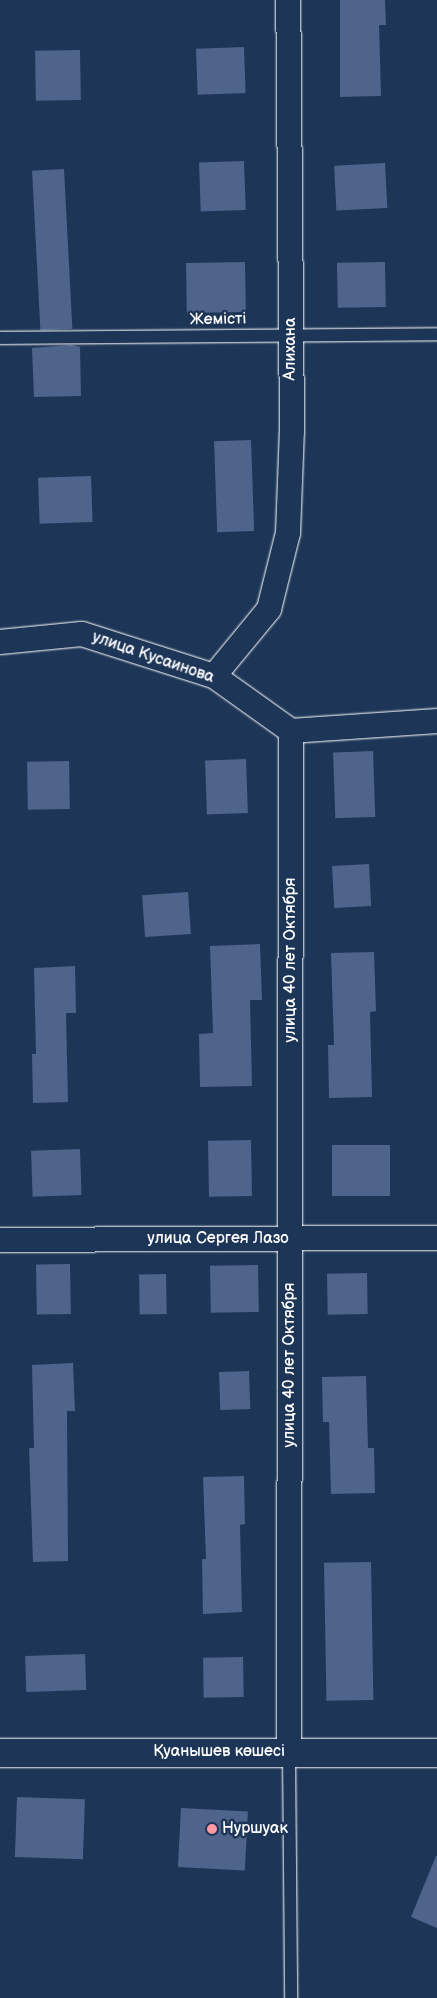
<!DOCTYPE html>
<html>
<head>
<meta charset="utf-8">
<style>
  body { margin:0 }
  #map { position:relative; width:437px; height:1998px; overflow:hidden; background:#1d3557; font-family:"Balsamiq Sans",sans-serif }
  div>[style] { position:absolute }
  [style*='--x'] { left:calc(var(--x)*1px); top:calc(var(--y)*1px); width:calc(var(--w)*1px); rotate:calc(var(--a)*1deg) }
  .building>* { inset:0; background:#4e648b; transform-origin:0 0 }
  .roads { filter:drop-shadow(0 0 1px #fff) drop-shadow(0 0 1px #fff) }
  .lane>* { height:12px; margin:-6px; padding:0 6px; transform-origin:6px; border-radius:6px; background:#1d3557 }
  .street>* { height:24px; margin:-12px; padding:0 12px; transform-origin:12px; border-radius:12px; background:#1d3557 }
  .secondary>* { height:28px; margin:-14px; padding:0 14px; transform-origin:14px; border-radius:14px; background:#1d3557 }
  .dots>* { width:14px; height:14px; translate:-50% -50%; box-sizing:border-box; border:2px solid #1d3557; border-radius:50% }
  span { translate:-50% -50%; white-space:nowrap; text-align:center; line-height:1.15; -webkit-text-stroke:5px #1d3557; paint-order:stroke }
  .street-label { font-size:16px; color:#fff }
  .poi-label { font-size:16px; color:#fff }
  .left { translate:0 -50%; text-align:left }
</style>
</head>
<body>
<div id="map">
  <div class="building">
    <i style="clip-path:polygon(340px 0,385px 0,386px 25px,379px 25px,381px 96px,340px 97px)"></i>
    <i style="left:244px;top:47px;width:46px;height:48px;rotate:88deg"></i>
    <i style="left:80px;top:50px;width:50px;height:45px;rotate:89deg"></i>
    <i style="left:244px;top:161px;width:49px;height:45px;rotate:88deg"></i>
    <i style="left:385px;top:163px;width:45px;height:51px;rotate:87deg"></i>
    <i style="left:64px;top:169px;width:160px;height:32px;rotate:87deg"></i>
    <i style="left:245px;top:262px;width:50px;height:59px;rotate:89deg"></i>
    <i style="left:385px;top:262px;width:45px;height:48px;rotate:89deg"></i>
    <i style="clip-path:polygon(72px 345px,80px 347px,81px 396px,34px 397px,32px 348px)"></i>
    <i style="left:251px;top:440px;width:91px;height:37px;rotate:88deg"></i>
    <i style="left:91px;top:476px;width:46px;height:53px;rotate:88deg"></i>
    <i style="left:373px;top:751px;width:66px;height:40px;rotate:88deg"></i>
    <i style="left:246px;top:759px;width:54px;height:41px;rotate:88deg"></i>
    <i style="left:69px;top:761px;width:48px;height:42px;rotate:89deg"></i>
    <i style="left:369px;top:864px;width:42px;height:37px;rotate:87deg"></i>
    <i style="left:188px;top:892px;width:42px;height:46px;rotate:86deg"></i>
    <i style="clip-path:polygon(260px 944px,262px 1000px,250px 1000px,252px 1086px,200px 1087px,199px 1034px,213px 1033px,210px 946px)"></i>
    <i style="clip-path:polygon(374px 952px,376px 1011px,370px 1012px,372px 1097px,329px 1098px,328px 1045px,334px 1045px,331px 953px)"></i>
    <i style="clip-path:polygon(75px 966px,76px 1013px,66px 1013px,68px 1102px,33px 1103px,32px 1054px,36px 1054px,34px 968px)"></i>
    <i style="left:251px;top:1140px;width:56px;height:43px;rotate:89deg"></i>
    <i style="left:332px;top:1145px;width:58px;height:51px"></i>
    <i style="left:80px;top:1149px;width:46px;height:49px;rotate:88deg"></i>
    <i style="left:70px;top:1264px;width:50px;height:34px;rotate:89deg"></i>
    <i style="left:258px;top:1265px;width:47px;height:48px;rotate:89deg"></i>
    <i style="left:367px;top:1273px;width:41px;height:40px;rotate:89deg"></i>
    <i style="left:166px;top:1274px;width:40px;height:27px;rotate:89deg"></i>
    <i style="clip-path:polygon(73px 1363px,75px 1411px,67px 1411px,68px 1561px,33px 1562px,29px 1448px,34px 1448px,32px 1365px)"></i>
    <i style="left:249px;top:1371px;width:38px;height:30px;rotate:88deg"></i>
    <i style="clip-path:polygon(366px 1376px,368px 1448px,374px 1448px,375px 1493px,331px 1494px,329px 1422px,323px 1422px,322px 1377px)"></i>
    <i style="clip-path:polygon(244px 1476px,245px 1524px,240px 1525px,242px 1612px,203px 1614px,202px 1559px,206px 1559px,203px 1477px)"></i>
    <i style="left:371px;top:1562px;width:138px;height:47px;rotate:89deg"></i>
    <i style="left:85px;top:1654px;width:36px;height:60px;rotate:88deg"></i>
    <i style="left:243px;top:1657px;width:40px;height:40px;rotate:89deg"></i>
    <i style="left:17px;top:1797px;width:68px;height:60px;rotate:2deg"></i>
    <i style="left:181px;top:1808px;width:67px;height:59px;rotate:3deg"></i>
    <i style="clip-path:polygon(436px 1856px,437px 1856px,437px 1928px,411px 1917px)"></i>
  </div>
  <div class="roads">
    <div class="lane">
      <i style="--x:0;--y:338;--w:437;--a:-0.5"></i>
      <i style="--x:289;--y:1752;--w:246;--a:89.5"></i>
    </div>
    <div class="street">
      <i style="--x:0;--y:642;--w:82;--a:-5.6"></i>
      <i style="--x:82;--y:634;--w:139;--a:17.7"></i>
      <i style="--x:214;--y:676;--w:95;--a:35.5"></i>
      <i style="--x:214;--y:676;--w:87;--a:-50.6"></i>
      <i style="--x:269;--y:609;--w:78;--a:-76"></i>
      <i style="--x:288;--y:533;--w:102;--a:-87.8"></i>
      <i style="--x:292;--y:431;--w:431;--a:-90.5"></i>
      <i style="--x:291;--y:731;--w:146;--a:-3.9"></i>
      <i style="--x:0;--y:1240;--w:437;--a:-0.3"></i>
      <i style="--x:289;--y:1752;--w:1021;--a:-89.89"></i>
    </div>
    <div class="secondary">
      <i style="--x:0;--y:1753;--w:437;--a:0"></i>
    </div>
  </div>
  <div class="dots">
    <i style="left:212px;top:1829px;background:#ff9aa2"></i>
  </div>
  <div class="street-label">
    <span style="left:218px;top:320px;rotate:-1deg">Жемісті</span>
    <span style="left:291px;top:349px;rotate:-90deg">Алихана</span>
    <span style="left:153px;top:658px;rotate:19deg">улица Кусаинова</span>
    <span style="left:291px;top:960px;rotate:-90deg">улица 40 лет Октября</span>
    <span style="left:218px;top:1239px">улица Сергея Лазо</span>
    <span style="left:290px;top:1365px;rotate:-90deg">улица 40 лет Октября</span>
    <span style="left:219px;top:1752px">Қуанышев көшесі</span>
  </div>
  <div class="poi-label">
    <span class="left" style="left:222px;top:1829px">Нуршуак</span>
  </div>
</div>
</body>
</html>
